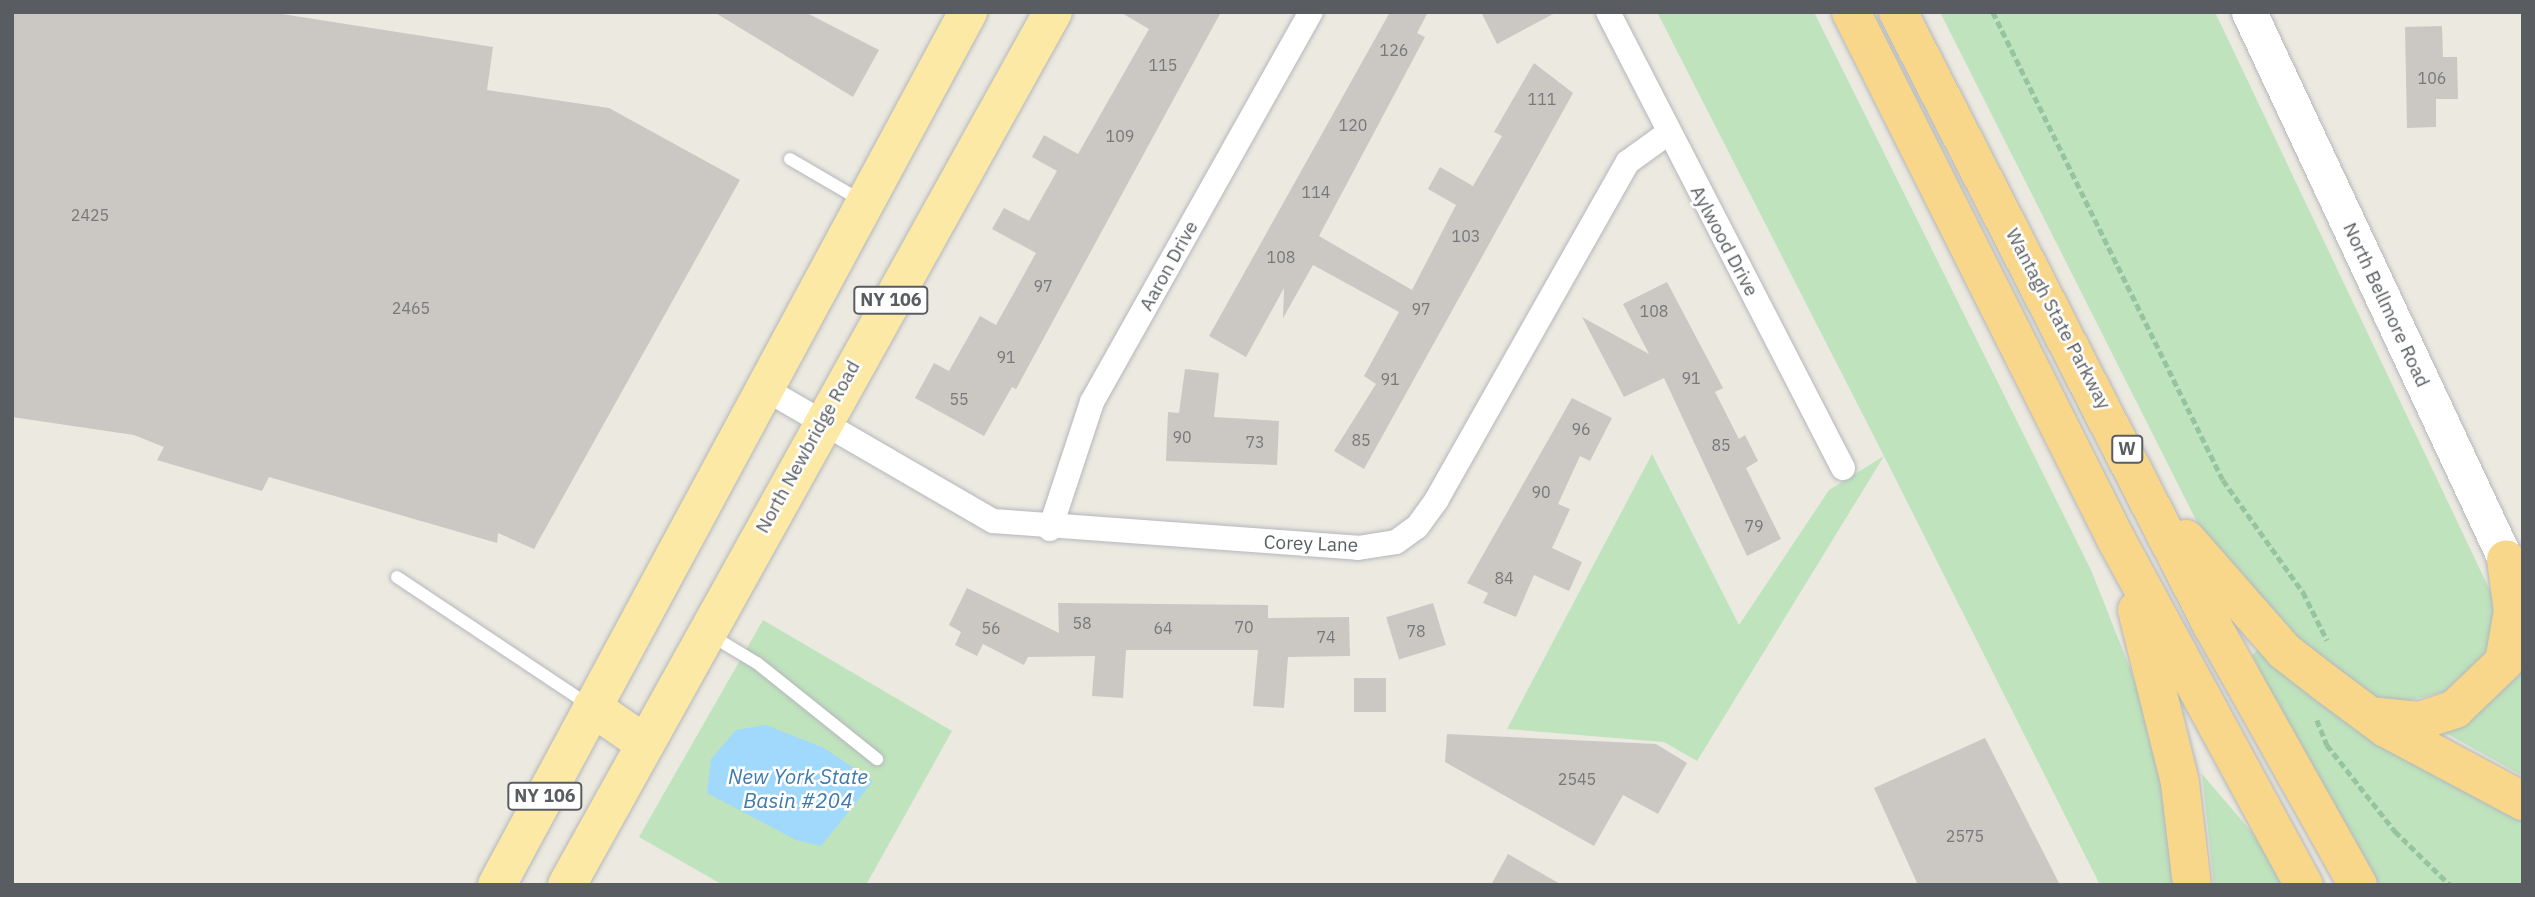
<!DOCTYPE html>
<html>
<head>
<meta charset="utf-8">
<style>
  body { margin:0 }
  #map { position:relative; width:2535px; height:897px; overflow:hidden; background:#ece9e0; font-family:"IBM Plex Sans",sans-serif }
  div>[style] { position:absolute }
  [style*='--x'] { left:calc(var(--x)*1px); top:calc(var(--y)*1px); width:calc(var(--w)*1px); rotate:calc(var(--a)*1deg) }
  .green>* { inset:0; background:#bfe3bd }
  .water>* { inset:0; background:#a0d9fc }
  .building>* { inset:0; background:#cbc7c2; transform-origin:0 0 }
  .path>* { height:4.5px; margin-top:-2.25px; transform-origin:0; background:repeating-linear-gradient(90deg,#96c4a1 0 7px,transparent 0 10.5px) }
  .roads { filter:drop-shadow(0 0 2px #b3b7bb) drop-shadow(0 0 2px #b3b7bb) }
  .lane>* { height:12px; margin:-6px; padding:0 6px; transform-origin:6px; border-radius:6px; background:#fff }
  .street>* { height:24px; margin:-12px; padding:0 12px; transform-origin:12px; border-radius:12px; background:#fff }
  .secondary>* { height:35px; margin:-17.5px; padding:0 17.5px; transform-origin:17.5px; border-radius:17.5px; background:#fff }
  .primary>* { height:38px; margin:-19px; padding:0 19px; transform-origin:19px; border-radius:19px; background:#fce9a5 }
  .highway>* { height:38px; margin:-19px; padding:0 19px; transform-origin:19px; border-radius:19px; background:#f9d78a }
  span { translate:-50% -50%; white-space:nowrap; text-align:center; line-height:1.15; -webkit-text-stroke:5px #fff; paint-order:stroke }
  .number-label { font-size:16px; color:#767879 }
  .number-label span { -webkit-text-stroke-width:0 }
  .shield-label span { padding:2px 5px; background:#fff; border:2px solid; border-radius:5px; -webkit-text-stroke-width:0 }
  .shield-label { font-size:18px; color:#595d61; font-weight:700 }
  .street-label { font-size:19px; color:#595d61 }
  .water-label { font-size:21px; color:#3f7aad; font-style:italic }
  .frame { position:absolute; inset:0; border:14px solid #595d61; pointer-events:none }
</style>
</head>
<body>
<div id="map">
  <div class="green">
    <i style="clip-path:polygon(1657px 12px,1814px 12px,2091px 570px,2143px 701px,2168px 812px,2175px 885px,2100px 885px,1884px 456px,1697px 761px,1664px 742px,1507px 729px,1652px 454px,1739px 625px,1829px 490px,1884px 456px)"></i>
    <i style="clip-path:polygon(1940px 12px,2215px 12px,2494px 599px,2495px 631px,2480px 663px,2448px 691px,2407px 701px,2364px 695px,2305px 650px,2245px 588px,2197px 522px)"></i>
    <i style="clip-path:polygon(763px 620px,952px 731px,866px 885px,723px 885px,639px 837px)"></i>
    <i style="clip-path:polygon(2259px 648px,2379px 745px,2523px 817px,2523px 885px,2379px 885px,2269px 689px,2252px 655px)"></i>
    <i style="clip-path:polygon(2523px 660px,2523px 776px,2442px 731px)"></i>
    <i style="clip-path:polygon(2202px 774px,2255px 836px,2283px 885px,2214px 885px)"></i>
  </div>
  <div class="water">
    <i style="clip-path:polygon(766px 725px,824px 748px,873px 781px,821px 846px,796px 840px,707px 793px,711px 759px,736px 730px)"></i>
  </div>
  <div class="building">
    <i style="clip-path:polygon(12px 12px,269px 12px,493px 47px,487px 90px,609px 108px,740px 180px,534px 549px,498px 533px,497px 543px,269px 477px,262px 491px,157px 460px,164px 447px,134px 435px,12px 417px)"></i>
    <i style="clip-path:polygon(714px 12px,805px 12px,879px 50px,853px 97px)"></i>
    <i style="clip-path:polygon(1120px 12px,1221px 12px,1016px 389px,1012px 387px,984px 436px,915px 398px,934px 363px,949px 371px,980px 316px,996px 325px,1036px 253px,992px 229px,1004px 208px,1029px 221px,1057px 171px,1032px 157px,1044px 135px,1078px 154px,1149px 29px)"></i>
    <i style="clip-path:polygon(1390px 12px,1428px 12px,1417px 33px,1425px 37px,1319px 236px,1412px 290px,1456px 205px,1428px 189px,1440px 167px,1473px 186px,1502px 136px,1494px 132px,1534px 63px,1573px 93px,1364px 469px,1334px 451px,1376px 384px,1364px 376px,1399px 312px,1313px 265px,1283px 318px,1284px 288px,1246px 357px,1209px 336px)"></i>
    <i style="clip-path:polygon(1481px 12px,1557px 12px,1497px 44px)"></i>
    <i style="clip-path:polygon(2442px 26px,2443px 57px,2457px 57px,2458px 99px,2436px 99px,2436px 127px,2407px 128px,2405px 27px)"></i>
    <i style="clip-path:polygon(1667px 282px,1723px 388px,1715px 392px,1739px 439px,1745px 435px,1758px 461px,1746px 468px,1781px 539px,1747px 556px,1664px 378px,1624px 397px,1582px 317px,1649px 354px,1623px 304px)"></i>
    <i style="clip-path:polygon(1185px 369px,1219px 373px,1214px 417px,1279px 421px,1277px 465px,1166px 461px,1168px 412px,1179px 413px)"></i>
    <i style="clip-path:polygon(1572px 398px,1612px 418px,1590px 461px,1580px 456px,1558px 504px,1570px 509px,1552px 548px,1582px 562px,1569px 591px,1534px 575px,1516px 617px,1483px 603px,1488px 593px,1467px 583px)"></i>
    <i style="clip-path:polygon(967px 588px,1059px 633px,1058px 603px,1268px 605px,1268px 618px,1349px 617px,1350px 656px,1288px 657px,1284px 708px,1253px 706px,1258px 650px,1126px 650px,1123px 698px,1092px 696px,1095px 656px,1028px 657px,1024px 665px,983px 644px,977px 656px,955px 645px,961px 632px,949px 625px)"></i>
    <i style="left:1433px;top:603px;width:44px;height:49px;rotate:73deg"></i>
    <i style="left:1354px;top:678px;width:32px;height:34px"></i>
    <i style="clip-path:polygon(1447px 734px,1656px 744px,1687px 763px,1658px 814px,1623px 795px,1594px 846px,1445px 762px)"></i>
    <i style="clip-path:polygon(1985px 738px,2060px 885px,1918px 885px,1874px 788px)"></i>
    <i style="clip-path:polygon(1508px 854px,1562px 885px,1491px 885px)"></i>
  </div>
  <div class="path">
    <i style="--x:1993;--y:12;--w:521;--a:63.83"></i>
    <i style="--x:2223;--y:480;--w:138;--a:54.5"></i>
    <i style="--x:2303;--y:592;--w:54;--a:63.4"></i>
    <i style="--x:2317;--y:720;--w:27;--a:68"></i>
    <i style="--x:2327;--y:745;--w:110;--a:51.7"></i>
    <i style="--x:2395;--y:831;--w:77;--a:44.5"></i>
  </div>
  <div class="roads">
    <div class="lane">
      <i style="--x:790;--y:159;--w:83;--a:30.3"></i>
      <i style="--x:397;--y:577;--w:231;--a:33.7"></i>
      <i style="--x:712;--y:636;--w:52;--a:31"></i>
      <i style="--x:757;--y:663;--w:154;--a:38.7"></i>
    </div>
    <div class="street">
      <i style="--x:1608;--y:12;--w:513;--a:62.74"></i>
      <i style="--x:765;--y:389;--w:263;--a:30.1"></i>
      <i style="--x:993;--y:521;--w:366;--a:4.2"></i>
      <i style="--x:1358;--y:548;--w:38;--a:-9"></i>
      <i style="--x:1396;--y:542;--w:26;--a:-36"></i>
      <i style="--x:1417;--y:527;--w:34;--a:-54"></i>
      <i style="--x:1437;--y:499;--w:387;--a:-60.5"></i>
      <i style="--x:1628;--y:162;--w:49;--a:-35.9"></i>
      <i style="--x:1050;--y:529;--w:134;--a:-71.7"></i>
      <i style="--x:1092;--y:402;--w:447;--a:-60.7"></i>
    </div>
    <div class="secondary">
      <i style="--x:2249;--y:12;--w:632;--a:64.9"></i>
    </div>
    <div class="primary">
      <i style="--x:592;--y:707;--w:63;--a:34.7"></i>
      <i style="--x:497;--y:885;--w:992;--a:-61.65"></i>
      <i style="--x:567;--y:885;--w:999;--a:-60.9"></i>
    </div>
    <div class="highway">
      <i style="--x:1851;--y:12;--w:592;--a:63.31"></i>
      <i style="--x:2117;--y:541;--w:392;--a:61.5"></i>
      <i style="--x:1898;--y:12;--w:689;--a:62.88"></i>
      <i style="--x:2212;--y:625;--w:298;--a:60.7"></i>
      <i style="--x:2186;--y:539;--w:149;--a:48.8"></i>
      <i style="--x:2284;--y:651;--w:51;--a:37.8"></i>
      <i style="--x:2324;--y:682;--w:77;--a:36.6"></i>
      <i style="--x:2386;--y:728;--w:155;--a:28.1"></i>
      <i style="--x:2137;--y:610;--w:178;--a:76"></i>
      <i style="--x:2180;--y:783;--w:103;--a:83.3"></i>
      <i style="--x:2378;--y:717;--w:41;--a:5.6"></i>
      <i style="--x:2419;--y:721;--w:38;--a:-18"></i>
      <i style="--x:2455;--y:709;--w:68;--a:-43.8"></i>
      <i style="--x:2504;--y:662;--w:52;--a:-80"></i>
      <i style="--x:2513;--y:611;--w:52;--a:-97.7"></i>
    </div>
  </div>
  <div class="number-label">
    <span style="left:1394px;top:50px">126</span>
    <span style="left:1163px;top:65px">115</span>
    <span style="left:2432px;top:78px">106</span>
    <span style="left:1542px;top:99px">111</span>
    <span style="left:1353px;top:125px">120</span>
    <span style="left:1120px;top:136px">109</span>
    <span style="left:1316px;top:192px">114</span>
    <span style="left:90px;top:215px">2425</span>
    <span style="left:1466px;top:236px">103</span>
    <span style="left:1281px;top:257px">108</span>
    <span style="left:1043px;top:286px">97</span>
    <span style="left:411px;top:308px">2465</span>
    <span style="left:1421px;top:309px">97</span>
    <span style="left:1654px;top:311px">108</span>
    <span style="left:1006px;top:357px">91</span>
    <span style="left:1691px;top:378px">91</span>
    <span style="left:1390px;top:379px">91</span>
    <span style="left:959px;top:399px">55</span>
    <span style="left:1581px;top:429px">96</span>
    <span style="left:1182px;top:437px">90</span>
    <span style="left:1361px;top:440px">85</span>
    <span style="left:1255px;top:442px">73</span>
    <span style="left:1721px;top:445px">85</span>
    <span style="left:1541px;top:492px">90</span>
    <span style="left:1754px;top:526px">79</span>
    <span style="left:1504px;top:578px">84</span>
    <span style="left:1082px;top:623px">58</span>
    <span style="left:1244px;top:627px">70</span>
    <span style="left:991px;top:628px">56</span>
    <span style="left:1163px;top:628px">64</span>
    <span style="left:1416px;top:631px">78</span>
    <span style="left:1326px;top:637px">74</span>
    <span style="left:1577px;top:779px">2545</span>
    <span style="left:1965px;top:836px">2575</span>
  </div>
  <div class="shield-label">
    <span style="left:891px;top:300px">NY 106</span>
    <span style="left:2127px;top:449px">W</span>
    <span style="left:545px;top:796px">NY 106</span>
  </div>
  <div class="street-label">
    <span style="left:1724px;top:241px;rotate:62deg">Aylwood Drive</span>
    <span style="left:1169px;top:266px;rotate:-61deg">Aaron Drive</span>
    <span style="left:2386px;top:305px;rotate:65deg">North Bellmore Road</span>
    <span style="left:2058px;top:319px;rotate:62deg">Wantagh State Parkway</span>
    <span style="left:808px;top:447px;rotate:-61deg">North Newbridge Road</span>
    <span style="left:1311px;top:544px;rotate:2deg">Corey Lane</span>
  </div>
  <div class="water-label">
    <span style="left:798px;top:788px">New York State<br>Basin #204</span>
  </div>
  <div class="frame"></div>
</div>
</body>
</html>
